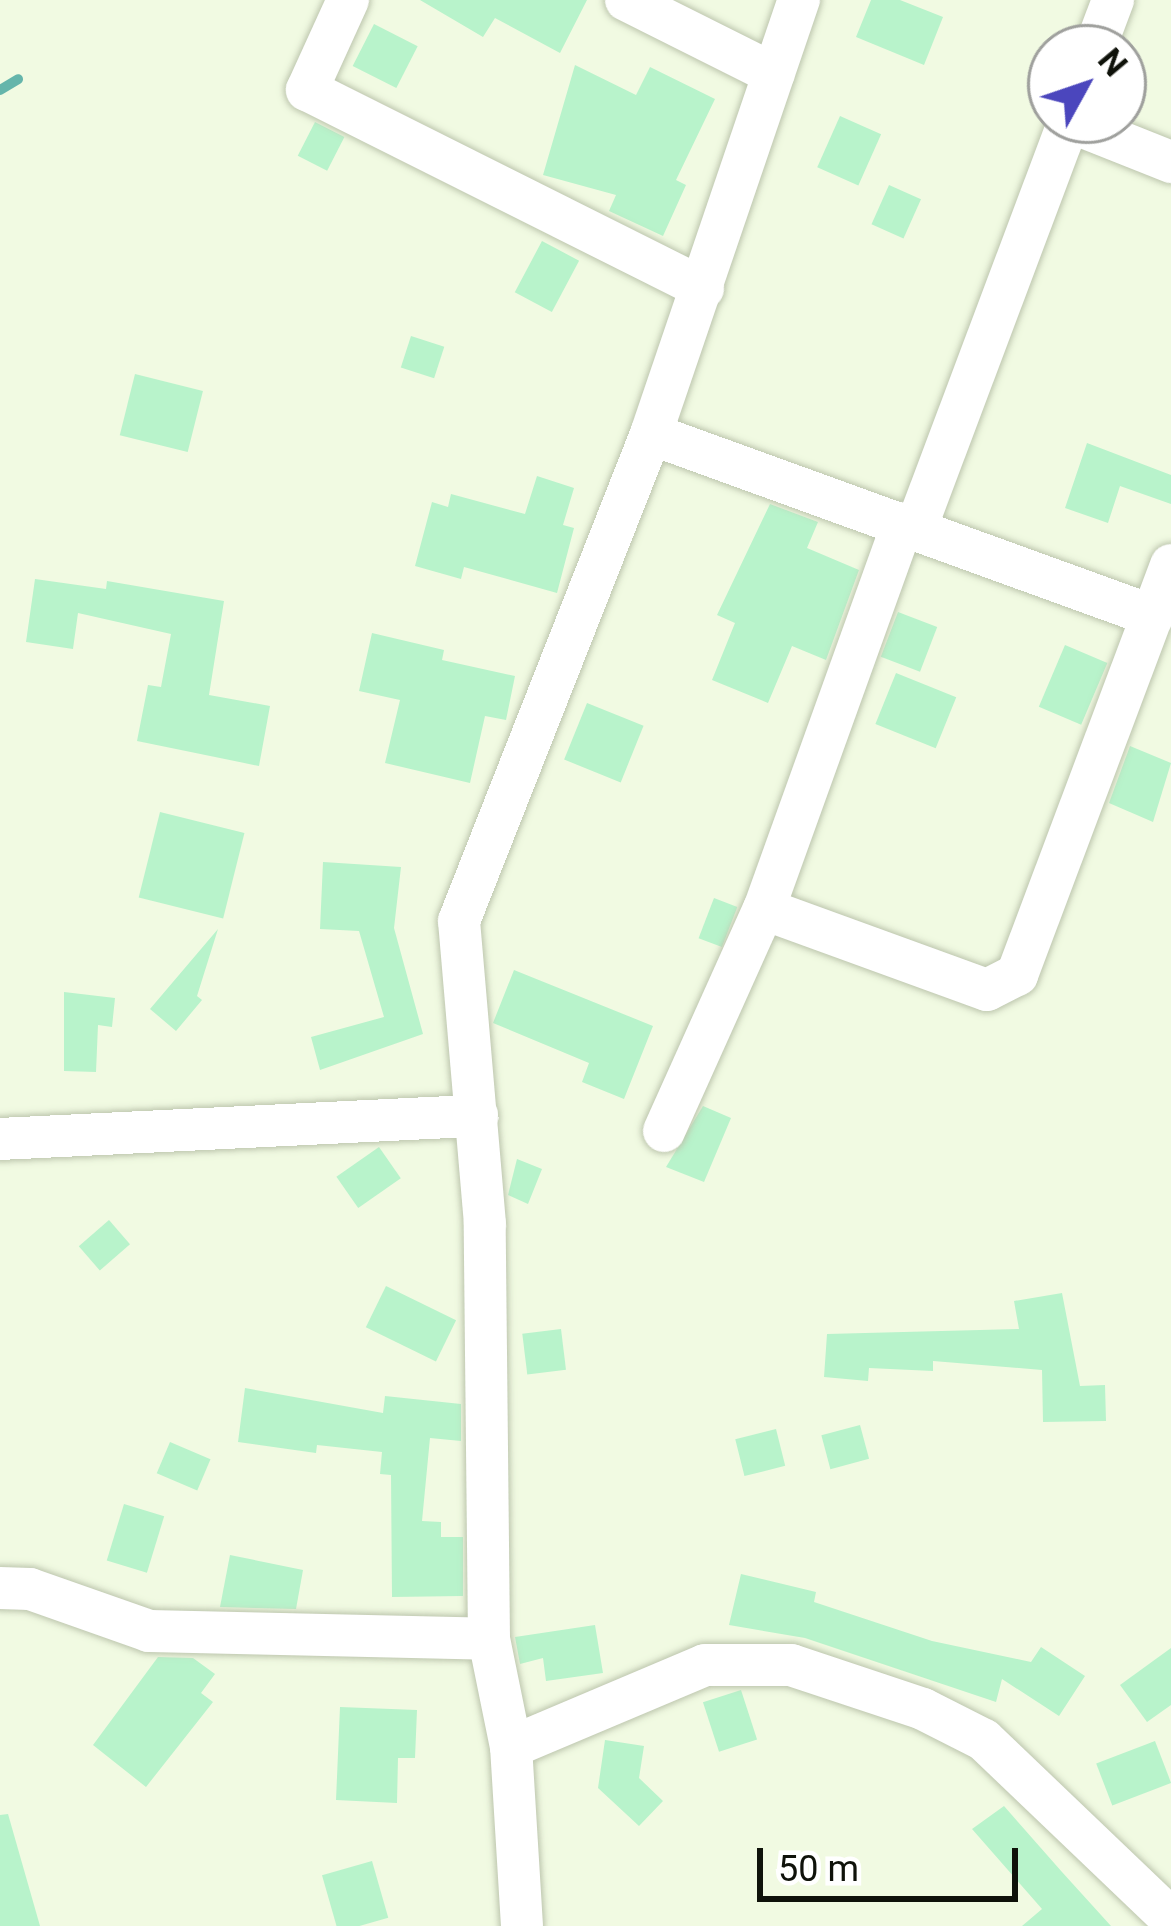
<!DOCTYPE html>
<html>
<head>
<meta charset="utf-8">
<style>
  body { margin:0 }
  #map { position:relative; width:1171px; height:1926px; overflow:hidden; background:#f1fae2; font-family:Roboto,sans-serif }
  div>[style] { position:absolute }
  [style*='--x'] { left:calc(var(--x)*1px); top:calc(var(--y)*1px); width:calc(var(--w)*1px); rotate:calc(var(--a)*1deg) }
  .stream>* { height:10px; margin:-5px; padding:0 5px; transform-origin:5px; border-radius:5px; background:#65b5ab }
  .building>* { inset:0; background:#b8f3cb; transform-origin:0 0 }
  .roads { filter:drop-shadow(0 0 3px #bdc6ae) drop-shadow(0 0 3px #bdc6ae) }
  .minor>* { height:42px; margin:-21px; padding:0 21px; transform-origin:21px; border-radius:21px; background:#fff }
  span { translate:-50% -50%; white-space:nowrap; text-align:center; line-height:1.15; -webkit-text-stroke:10px #fff; paint-order:stroke }
  .north { position:absolute; left:1027px; top:24px; width:120px; height:120px; box-sizing:border-box; background:#fff; border:3px solid #9fa09d; border-radius:50%; rotate:50deg; font-size:33px; font-weight:700; line-height:48px; text-align:center; color:#0f120a }
  .north::after { content:''; display:block; margin:auto; width:42px; height:54px; background:#4b46bd; clip-path:polygon(50% 0,100% 100%,50% 72%,0 100%) }
  .scale { position:absolute; left:757px; top:1848px; width:261px; height:54px; box-sizing:border-box; border:6px solid #0f120a; border-top:0; padding-left:15px; font-size:36px; line-height:42px; white-space:nowrap; color:#0f120a; -webkit-text-stroke:9px #fff; paint-order:stroke }
</style>
</head>
<body>
<div id="map">
  <div class="stream">
    <i style="--x:0;--y:90;--w:21;--a:-31"></i>
  </div>
  <div class="building">
    <i style="clip-path:polygon(420px 0,587px 0,560px 53px,495px 18px,483px 37px)"></i>
    <i style="clip-path:polygon(871px 0,900px 0,943px 17px,924px 65px,856px 37px)"></i>
    <i style="left:374px;top:24px;width:49px;height:47px;rotate:27deg"></i>
    <i style="clip-path:polygon(575px 65px,636px 95px,650px 67px,715px 99px,676px 180px,686px 185px,663px 236px,609px 211px,616px 195px,543px 175px)"></i>
    <i style="left:840px;top:116px;width:45px;height:56px;rotate:24deg"></i>
    <i style="left:315px;top:122px;width:33px;height:38px;rotate:27deg"></i>
    <i style="left:889px;top:185px;width:35px;height:43px;rotate:24deg"></i>
    <i style="left:542px;top:241px;width:42px;height:58px;rotate:28deg"></i>
    <i style="left:411px;top:336px;width:35px;height:33px;rotate:18deg"></i>
    <i style="left:135px;top:374px;width:70px;height:63px;rotate:14deg"></i>
    <i style="clip-path:polygon(1087px 443px,1171px 475px,1171px 504px,1120px 486px,1108px 523px,1065px 508px)"></i>
    <i style="clip-path:polygon(537px 476px,574px 488px,563px 525px,574px 528px,557px 593px,464px 567px,461px 579px,415px 566px,432px 502px,448px 507px,451px 494px,525px 514px)"></i>
    <i style="clip-path:polygon(770px 504px,818px 522px,807px 548px,859px 570px,826px 660px,792px 646px,768px 703px,712px 680px,735px 623px,717px 615px)"></i>
    <i style="clip-path:polygon(35px 579px,106px 589px,107px 581px,224px 601px,209px 695px,270px 706px,259px 766px,137px 741px,148px 685px,161px 687px,171px 634px,78px 613px,73px 649px,26px 642px)"></i>
    <i style="left:898px;top:612px;width:42px;height:48px;rotate:21deg"></i>
    <i style="clip-path:polygon(372px 633px,444px 650px,442px 660px,515px 676px,506px 720px,485px 716px,470px 783px,385px 763px,400px 700px,359px 691px)"></i>
    <i style="left:1065px;top:645px;width:46px;height:67px;rotate:23deg"></i>
    <i style="left:896px;top:673px;width:65px;height:55px;rotate:22deg"></i>
    <i style="left:587px;top:703px;width:61px;height:61px;rotate:22deg"></i>
    <i style="clip-path:polygon(1130px 746px,1171px 763px,1153px 822px,1109px 803px)"></i>
    <i style="left:160px;top:812px;width:87px;height:88px;rotate:14deg"></i>
    <i style="clip-path:polygon(323px 862px,401px 867px,394px 928px,423px 1034px,320px 1070px,311px 1037px,384px 1017px,359px 931px,320px 929px)"></i>
    <i style="left:714px;top:898px;width:25px;height:43px;rotate:21deg"></i>
    <i style="clip-path:polygon(218px 929px,197px 996px,202px 1000px,176px 1031px,150px 1009px)"></i>
    <i style="clip-path:polygon(514px 970px,653px 1026px,624px 1099px,582px 1082px,589px 1063px,493px 1023px)"></i>
    <i style="clip-path:polygon(64px 992px,115px 998px,112px 1027px,98px 1025px,96px 1072px,64px 1071px)"></i>
    <i style="clip-path:polygon(703px 1106px,731px 1118px,704px 1182px,666px 1167px)"></i>
    <i style="left:379px;top:1147px;width:38px;height:52px;rotate:55deg"></i>
    <i style="clip-path:polygon(517px 1159px,542px 1169px,528px 1204px,508px 1195px)"></i>
    <i style="left:109px;top:1220px;width:32px;height:40px;rotate:49deg"></i>
    <i style="left:386px;top:1286px;width:78px;height:46px;rotate:26deg"></i>
    <i style="clip-path:polygon(1062px 1293px,1080px 1386px,1105px 1385px,1106px 1421px,1043px 1422px,1042px 1370px,933px 1361px,933px 1371px,869px 1368px,868px 1381px,824px 1377px,827px 1334px,1019px 1329px,1014px 1301px)"></i>
    <i style="left:561px;top:1329px;width:41px;height:39px;rotate:83deg"></i>
    <i style="clip-path:polygon(245px 1388px,383px 1413px,385px 1396px,461px 1404px,461px 1441px,430px 1438px,422px 1521px,441px 1522px,441px 1537px,463px 1537px,463px 1596px,392px 1597px,391px 1475px,380px 1474px,382px 1452px,317px 1445px,316px 1453px,238px 1442px)"></i>
    <i style="left:860px;top:1425px;width:35px;height:40px;rotate:75deg"></i>
    <i style="left:776px;top:1429px;width:38px;height:42px;rotate:76deg"></i>
    <i style="left:170px;top:1442px;width:44px;height:34px;rotate:23deg"></i>
    <i style="left:124px;top:1504px;width:42px;height:59px;rotate:17deg"></i>
    <i style="clip-path:polygon(230px 1555px,303px 1570px,296px 1609px,220px 1607px)"></i>
    <i style="clip-path:polygon(741px 1574px,816px 1592px,814px 1602px,932px 1641px,1031px 1662px,1041px 1647px,1085px 1676px,1059px 1716px,1002px 1679px,996px 1702px,805px 1638px,729px 1625px)"></i>
    <i style="clip-path:polygon(595px 1625px,603px 1673px,546px 1681px,543px 1658px,520px 1664px,515px 1637px)"></i>
    <i style="clip-path:polygon(1171px 1648px,1171px 1705px,1147px 1722px,1120px 1685px)"></i>
    <i style="clip-path:polygon(158px 1657px,193px 1658px,215px 1674px,201px 1693px,213px 1702px,146px 1787px,93px 1745px)"></i>
    <i style="left:741px;top:1690px;width:52px;height:40px;rotate:72deg"></i>
    <i style="clip-path:polygon(340px 1707px,417px 1710px,415px 1758px,398px 1758px,397px 1803px,336px 1800px)"></i>
    <i style="clip-path:polygon(605px 1740px,644px 1746px,639px 1778px,663px 1801px,639px 1826px,598px 1788px)"></i>
    <i style="left:1155px;top:1741px;width:45px;height:63px;rotate:69deg"></i>
    <i style="clip-path:polygon(1004px 1806px,1062px 1872px,1111px 1926px,1022px 1926px,1042px 1909px,972px 1829px)"></i>
    <i style="clip-path:polygon(8px 1814px,40px 1926px,0 1926px,0 1815px)"></i>
    <i style="left:372px;top:1861px;width:59px;height:52px;rotate:74deg"></i>
  </div>
  <div class="roads">
    <div class="minor">
      <i style="--x:348;--y:0;--w:99;--a:114.5"></i>
      <i style="--x:307;--y:90;--w:443;--a:26.6"></i>
      <i style="--x:626;--y:0;--w:165;--a:26.6"></i>
      <i style="--x:1095;--y:48;--w:51;--a:-69.4"></i>
      <i style="--x:1068;--y:121;--w:111;--a:21.7"></i>
      <i style="--x:651;--y:434;--w:534;--a:19.93"></i>
      <i style="--x:916;--y:528;--w:436;--a:-69.4"></i>
      <i style="--x:764;--y:909;--w:237;--a:20"></i>
      <i style="--x:987;--y:990;--w:34;--a:-27"></i>
      <i style="--x:1017;--y:975;--w:438;--a:-69.4"></i>
      <i style="--x:664;--y:1131;--w:243;--a:-65.8"></i>
      <i style="--x:764;--y:909;--w:410;--a:-70.2"></i>
      <i style="--x:0;--y:1139;--w:478;--a:-2.8"></i>
      <i style="--x:0;--y:1588;--w:30;--a:2"></i>
      <i style="--x:30;--y:1589;--w:126;--a:19.4"></i>
      <i style="--x:149;--y:1631;--w:340;--a:1.3"></i>
      <i style="--x:511;--y:1747;--w:211;--a:-22.9"></i>
      <i style="--x:705;--y:1665;--w:86;--a:0"></i>
      <i style="--x:791;--y:1665;--w:139;--a:18.4"></i>
      <i style="--x:923;--y:1709;--w:68;--a:26.9"></i>
      <i style="--x:984;--y:1740;--w:259;--a:43.7"></i>
      <i style="--x:522;--y:1926;--w:179;--a:-93.5"></i>
      <i style="--x:511;--y:1747;--w:110;--a:-101.5"></i>
      <i style="--x:489;--y:1639;--w:415;--a:-90.6"></i>
      <i style="--x:485;--y:1224;--w:304;--a:-94.9"></i>
      <i style="--x:459;--y:921;--w:523;--a:-68.48"></i>
      <i style="--x:651;--y:434;--w:459;--a:-71.2"></i>
    </div>
  </div>
  <div class="north">N</div>
  <div class="scale">50 m</div>
</div>
</body>
</html>
